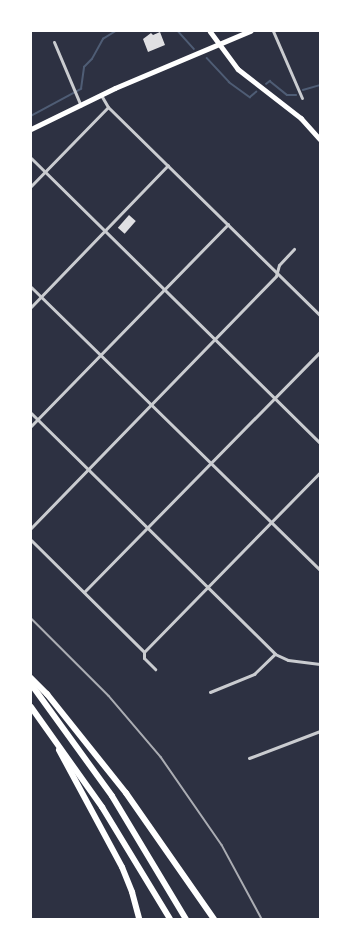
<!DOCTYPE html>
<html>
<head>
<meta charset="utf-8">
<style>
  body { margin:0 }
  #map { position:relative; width:351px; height:950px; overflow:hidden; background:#2d3142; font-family:Rubik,sans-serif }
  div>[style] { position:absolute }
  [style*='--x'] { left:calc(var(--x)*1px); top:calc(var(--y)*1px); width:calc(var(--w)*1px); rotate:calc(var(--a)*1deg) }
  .stream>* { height:1.5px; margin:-0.75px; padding:0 0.75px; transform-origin:0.75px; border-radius:0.75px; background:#4f5d75 }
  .building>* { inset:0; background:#e0e0e3; transform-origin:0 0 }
  .minor>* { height:3px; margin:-1.5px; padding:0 1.5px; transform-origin:1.5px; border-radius:1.5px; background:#caccd0 }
  .secondary>* { height:4.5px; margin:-2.25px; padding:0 2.25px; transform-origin:2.25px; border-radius:2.25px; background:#fff }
  .motorway>* { height:6px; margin:-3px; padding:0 3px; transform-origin:3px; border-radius:3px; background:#fff }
  .rail>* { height:1.5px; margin:-0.75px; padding:0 0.75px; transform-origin:0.75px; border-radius:0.75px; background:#abadb3 }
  span { translate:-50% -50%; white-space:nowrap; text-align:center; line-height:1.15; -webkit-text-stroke:3px #fff; paint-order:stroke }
  .frame { position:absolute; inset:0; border:32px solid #fff; pointer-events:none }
</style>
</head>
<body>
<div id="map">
  <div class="stream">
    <i style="--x:178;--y:31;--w:24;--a:48"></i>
    <i style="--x:207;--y:58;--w:33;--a:47"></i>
    <i style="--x:229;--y:82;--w:26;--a:36"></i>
    <i style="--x:250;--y:97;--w:8;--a:-40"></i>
    <i style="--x:266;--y:84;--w:5;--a:-37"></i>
    <i style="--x:270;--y:81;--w:22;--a:39"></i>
    <i style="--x:287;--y:95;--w:9;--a:0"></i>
    <i style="--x:303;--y:90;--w:18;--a:-16"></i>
    <i style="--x:31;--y:116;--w:57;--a:-28.4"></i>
    <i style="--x:81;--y:89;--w:22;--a:-82"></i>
    <i style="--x:84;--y:67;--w:11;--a:-45"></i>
    <i style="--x:92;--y:59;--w:23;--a:-61"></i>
    <i style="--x:103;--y:39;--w:15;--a:-32"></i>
  </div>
  <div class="building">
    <i style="clip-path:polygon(160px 32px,165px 45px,148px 52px,143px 39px,151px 33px,153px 35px)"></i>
    <i style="left:129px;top:215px;width:9px;height:17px;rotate:41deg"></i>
  </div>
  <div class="minor">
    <i style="--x:273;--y:31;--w:73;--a:66.6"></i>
    <i style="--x:54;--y:42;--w:69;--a:67.1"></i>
    <i style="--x:101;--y:95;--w:14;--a:60"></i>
    <i style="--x:108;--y:107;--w:297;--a:44.5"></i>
    <i style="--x:31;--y:158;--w:406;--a:44.6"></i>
    <i style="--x:31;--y:186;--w:110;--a:-45.7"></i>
    <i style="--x:31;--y:287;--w:404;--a:44.4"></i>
    <i style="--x:31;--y:307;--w:197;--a:-46"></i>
    <i style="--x:31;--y:413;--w:343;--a:44.6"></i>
    <i style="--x:275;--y:654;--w:14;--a:25"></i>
    <i style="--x:288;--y:660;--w:32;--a:7"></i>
    <i style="--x:31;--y:426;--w:282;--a:-45.7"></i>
    <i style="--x:31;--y:528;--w:351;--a:-45.8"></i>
    <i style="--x:276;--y:276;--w:11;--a:-75"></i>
    <i style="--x:279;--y:265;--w:22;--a:-47"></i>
    <i style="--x:31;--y:540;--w:159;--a:44.7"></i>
    <i style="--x:144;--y:652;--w:6;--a:90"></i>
    <i style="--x:144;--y:658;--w:16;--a:45"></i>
    <i style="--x:84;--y:592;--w:337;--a:-45.5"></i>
    <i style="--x:144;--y:652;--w:252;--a:-45.6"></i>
    <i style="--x:210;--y:692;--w:48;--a:-22.2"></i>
    <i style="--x:254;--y:674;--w:29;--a:-44"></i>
    <i style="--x:249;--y:758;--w:76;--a:-20.8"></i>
  </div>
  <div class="secondary">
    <i style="--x:210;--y:31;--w:47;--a:53.6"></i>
    <i style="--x:238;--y:69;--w:80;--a:37.9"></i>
    <i style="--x:301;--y:118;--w:28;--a:48"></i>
    <i style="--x:31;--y:129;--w:93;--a:-26"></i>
    <i style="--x:115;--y:88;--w:147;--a:-22.9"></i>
  </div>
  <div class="motorway">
    <i style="--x:31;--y:678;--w:23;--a:45"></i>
    <i style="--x:47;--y:694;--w:127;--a:51.4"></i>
    <i style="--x:126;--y:793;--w:154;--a:55.1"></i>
    <i style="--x:31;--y:684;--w:138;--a:54.1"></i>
    <i style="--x:112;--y:796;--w:144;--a:59"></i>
    <i style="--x:31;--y:707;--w:123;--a:54.6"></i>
    <i style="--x:102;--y:807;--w:131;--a:58.7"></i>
    <i style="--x:59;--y:750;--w:133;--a:61.7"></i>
    <i style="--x:122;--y:867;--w:27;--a:68"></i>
    <i style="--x:132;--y:892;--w:28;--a:75"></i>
  </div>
  <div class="rail">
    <i style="--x:31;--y:618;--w:110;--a:45"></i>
    <i style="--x:109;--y:696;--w:80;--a:49.6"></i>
    <i style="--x:161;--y:757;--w:107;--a:55.3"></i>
    <i style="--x:222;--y:845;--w:84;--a:61.6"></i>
  </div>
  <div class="frame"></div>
</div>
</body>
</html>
